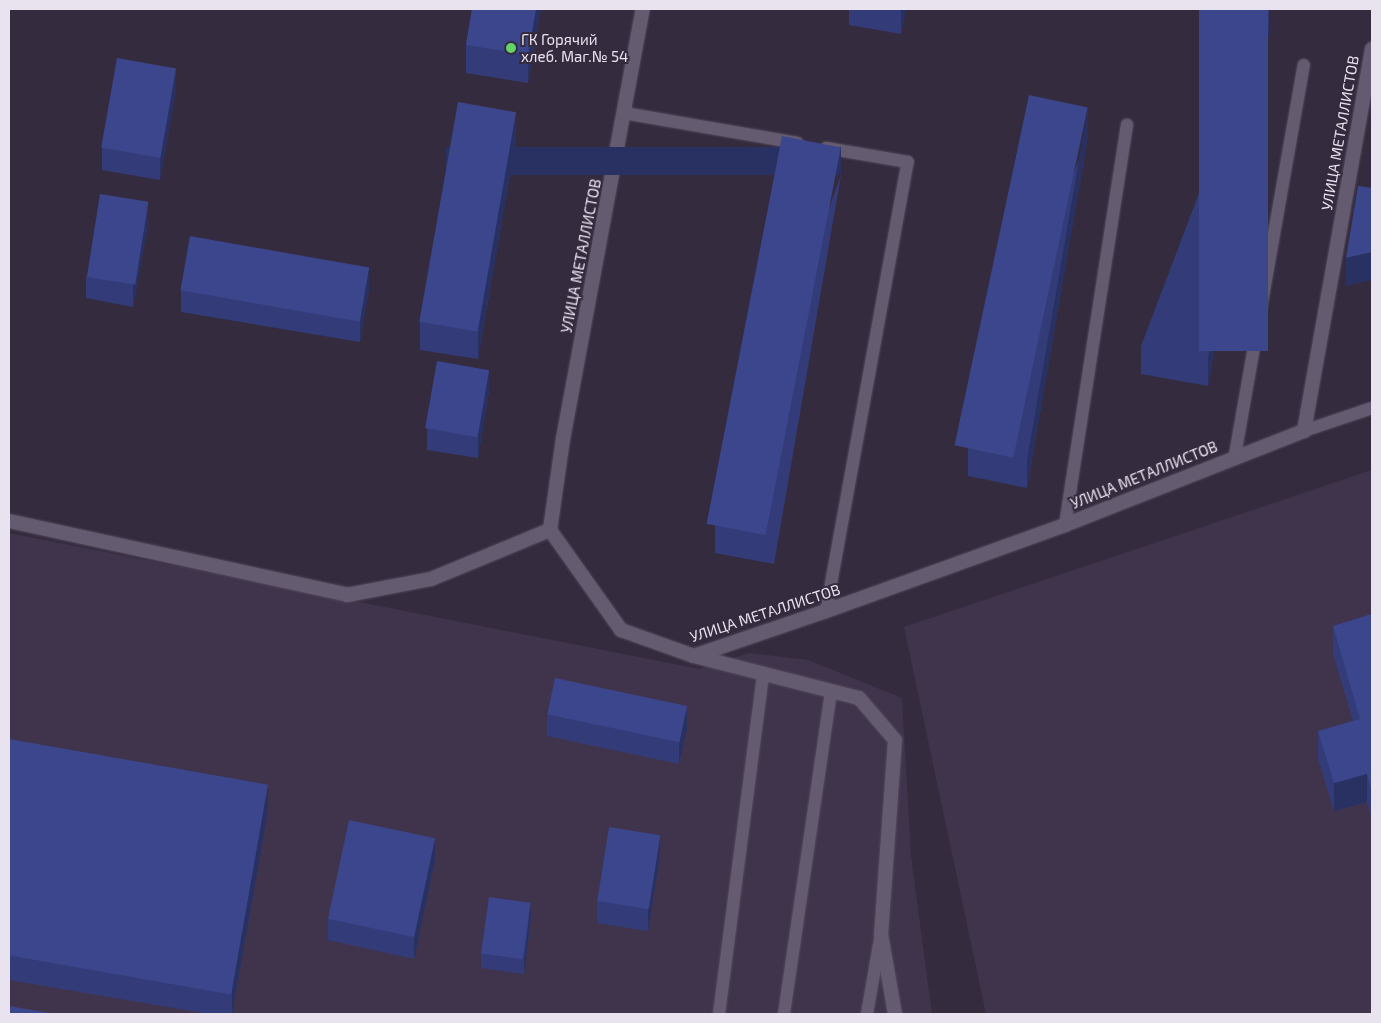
<!DOCTYPE html>
<html>
<head>
<meta charset="utf-8">
<style>
  body { margin:0 }
  #map { position:relative; width:1381px; height:1023px; overflow:hidden; background:#342b3e; font-family:"Exo 2",sans-serif }
  div>[style] { position:absolute }
  [style*='--x'] { left:calc(var(--x)*1px); top:calc(var(--y)*1px); width:calc(var(--w)*1px); rotate:calc(var(--a)*1deg) }
  .built>* { inset:0; background:#40344c }
  .roads { filter:drop-shadow(0 0 1px #51495a) drop-shadow(0 0 1px #51495a) }
  .service>* { height:12px; margin:-6px; padding:0 6px; transform-origin:6px; border-radius:6px; background:#655b71 }
  .minor>* { height:14px; margin:-7px; padding:0 7px; transform-origin:7px; border-radius:7px; background:#655b71 }
  .tertiary>* { height:14px; margin:-7px; padding:0 7px; transform-origin:7px; border-radius:7px; background:#655b71 }
  .wall>* { inset:0; background:#333c79 }
  .shaded-wall>* { inset:0; background:#293163; transform-origin:0 0 }
  .building>* { inset:0; background:#3b468d; transform-origin:0 0 }
  .dots>* { width:14px; height:14px; translate:-50% -50%; box-sizing:border-box; border:2px solid #342b3e; border-radius:50% }
  span { translate:-50% -50%; white-space:nowrap; text-align:center; line-height:1.15; -webkit-text-stroke:4px #342b3e; paint-order:stroke }
  .poi-label { font-size:15px; color:#e8e3ef }
  .left { translate:0 -50%; text-align:left }
  .street-label { font-size:15px; color:#e8e3ef }
  .frame { position:absolute; inset:0; border:10px solid #e8e3ef; pointer-events:none }
</style>
</head>
<body>
<div id="map">
  <div class="built">
    <i style="clip-path:polygon(1372px 470px,1372px 1014px,986px 1014px,904px 627px)"></i>
    <i style="clip-path:polygon(9px 533px,699px 669px,749px 653px,808px 660px,902px 698px,911px 856px,932px 1014px,9px 1014px)"></i>
  </div>
  <div class="roads">
    <div class="service">
      <i style="--x:624;--y:113;--w:176;--a:9.8"></i>
      <i style="--x:1304;--y:431;--w:72;--a:-18.7"></i>
      <i style="--x:1235;--y:455;--w:396;--a:-80"></i>
      <i style="--x:1065;--y:525;--w:405;--a:-81.2"></i>
      <i style="--x:826;--y:611;--w:456;--a:-79.7"></i>
      <i style="--x:908;--y:162;--w:83;--a:-170.3"></i>
      <i style="--x:719;--y:1014;--w:344;--a:-82.6"></i>
      <i style="--x:784;--y:1014;--w:326;--a:-81.7"></i>
      <i style="--x:867;--y:1014;--w:76;--a:-80.2"></i>
    </div>
    <div class="minor">
      <i style="--x:9;--y:521;--w:346;--a:12.3"></i>
      <i style="--x:347;--y:595;--w:86;--a:-10.8"></i>
      <i style="--x:431;--y:579;--w:129;--a:-22.4"></i>
      <i style="--x:550;--y:530;--w:123;--a:54.6"></i>
      <i style="--x:621;--y:630;--w:77;--a:19.6"></i>
      <i style="--x:694;--y:656;--w:139;--a:-18.8"></i>
      <i style="--x:826;--y:611;--w:254;--a:-19.8"></i>
      <i style="--x:1065;--y:525;--w:257;--a:-21.5"></i>
      <i style="--x:1304;--y:431;--w:388;--a:-79.9"></i>
      <i style="--x:694;--y:656;--w:170;--a:14.3"></i>
      <i style="--x:859;--y:698;--w:55;--a:49.4"></i>
      <i style="--x:895;--y:740;--w:195;--a:94.1"></i>
      <i style="--x:881;--y:934;--w:81;--a:80.1"></i>
    </div>
    <div class="tertiary">
      <i style="--x:550;--y:530;--w:92;--a:-81.9"></i>
      <i style="--x:563;--y:439;--w:437;--a:-79.5"></i>
    </div>
  </div>
  <div class="wall">
    <i style="clip-path:polygon(472px 9px,541px 9px,528px 83px,466px 73px,466px 45px)"></i>
    <i style="clip-path:polygon(849px 9px,906px 9px,901px 34px,849px 25px)"></i>
    <i style="clip-path:polygon(1269px 9px,1269px 33px,1208px 386px,1141px 374px,1141px 346px)"></i>
    <i style="clip-path:polygon(176px 90px,160px 180px,102px 170px,102px 148px)"></i>
    <i style="clip-path:polygon(1088px 136px,1027px 488px,968px 476px,968px 448px)"></i>
    <i style="clip-path:polygon(516px 140px,478px 359px,420px 350px,420px 322px)"></i>
    <i style="clip-path:polygon(841px 175px,774px 564px,715px 553px,715px 525px)"></i>
    <i style="clip-path:polygon(148px 224px,133px 307px,86px 298px,86px 277px)"></i>
    <i style="clip-path:polygon(369px 289px,360px 342px,181px 312px,181px 290px)"></i>
    <i style="clip-path:polygon(489px 391px,478px 458px,427px 450px,427px 428px)"></i>
    <i style="clip-path:polygon(1372px 614px,1372px 820px,1367px 802px,1334px 811px,1318px 759px,1318px 731px,1353px 721px,1333px 654px,1333px 626px)"></i>
    <i style="clip-path:polygon(547px 714px,687px 729px,679px 764px,547px 736px)"></i>
    <i style="clip-path:polygon(9px 739px,268px 811px,232px 1014px,209px 1014px,9px 980px)"></i>
    <i style="clip-path:polygon(660px 856px,648px 931px,597px 923px,597px 901px)"></i>
    <i style="clip-path:polygon(435px 860px,414px 959px,328px 940px,328px 919px)"></i>
    <i style="clip-path:polygon(531px 917px,524px 974px,481px 968px,481px 953px)"></i>
  </div>
  <div class="shaded-wall">
    <i style="clip-path:polygon(536px 9px,541px 9px,528px 83px,528px 55px)"></i>
    <i style="clip-path:polygon(901px 9px,906px 9px,901px 34px)"></i>
    <i style="clip-path:polygon(1268px 9px,1269px 33px,1208px 386px,1208px 358px)"></i>
    <i style="clip-path:polygon(176px 68px,176px 90px,160px 180px,160px 158px)"></i>
    <i style="clip-path:polygon(1088px 108px,1088px 136px,1027px 488px,1027px 460px)"></i>
    <i style="clip-path:polygon(516px 112px,516px 140px,478px 359px,478px 331px)"></i>
    <i style="left:841px;top:147px;width:28px;height:395px;rotate:90deg"></i>
    <i style="clip-path:polygon(148px 202px,148px 224px,133px 307px,133px 285px)"></i>
    <i style="clip-path:polygon(1372px 252px,1372px 280px,1346px 286px,1346px 258px)"></i>
    <i style="clip-path:polygon(369px 267px,369px 289px,360px 342px,360px 321px)"></i>
    <i style="clip-path:polygon(489px 370px,489px 391px,478px 458px,478px 436px)"></i>
    <i style="clip-path:polygon(687px 707px,687px 729px,679px 764px,679px 743px)"></i>
    <i style="clip-path:polygon(1367px 774px,1367px 802px,1334px 811px,1334px 783px)"></i>
    <i style="clip-path:polygon(268px 783px,268px 811px,232px 1014px,232px 990px)"></i>
    <i style="clip-path:polygon(660px 835px,660px 856px,648px 931px,648px 909px)"></i>
    <i style="clip-path:polygon(435px 838px,435px 860px,414px 959px,414px 937px)"></i>
    <i style="clip-path:polygon(531px 903px,531px 917px,524px 974px,524px 959px)"></i>
  </div>
  <div class="building">
    <i style="clip-path:polygon(472px 9px,536px 9px,528px 55px,466px 45px)"></i>
    <i style="left:1199px;top:9px;width:69px;height:342px"></i>
    <i style="left:117px;top:58px;width:60px;height:91px;rotate:10deg"></i>
    <i style="left:1029px;top:95px;width:60px;height:358px;rotate:12deg"></i>
    <i style="left:458px;top:102px;width:59px;height:223px;rotate:10deg"></i>
    <i style="left:782px;top:136px;width:60px;height:395px;rotate:11deg"></i>
    <i style="clip-path:polygon(1358px 186px,1372px 188px,1372px 252px,1346px 258px)"></i>
    <i style="left:100px;top:194px;width:49px;height:84px;rotate:9deg"></i>
    <i style="left:190px;top:236px;width:182px;height:55px;rotate:10deg"></i>
    <i style="left:437px;top:361px;width:53px;height:68px;rotate:10deg"></i>
    <i style="clip-path:polygon(1372px 614px,1372px 792px,1367px 774px,1334px 783px,1318px 731px,1360px 719px,1333px 626px)"></i>
    <i style="left:555px;top:678px;width:135px;height:37px;rotate:12deg"></i>
    <i style="left:9px;top:739px;width:263px;height:213px;rotate:10deg"></i>
    <i style="left:349px;top:820px;width:88px;height:101px;rotate:12deg"></i>
    <i style="left:609px;top:827px;width:52px;height:75px;rotate:9deg"></i>
    <i style="left:489px;top:897px;width:42px;height:57px;rotate:8deg"></i>
    <i style="clip-path:polygon(9px 1006px,55px 1014px,9px 1014px)"></i>
  </div>
  <div class="dots">
    <i style="left:511px;top:48px;background:#63d469"></i>
  </div>
  <div class="poi-label">
    <span class="left" style="left:521px;top:48px">ГК Горячий<br>хлеб. Маг.№ 54</span>
  </div>
  <div class="street-label">
    <span style="left:1340px;top:133px;rotate:-80deg">УЛИЦА МЕТАЛЛИСТОВ</span>
    <span style="left:581px;top:256px;rotate:-79deg">УЛИЦА МЕТАЛЛИСТОВ</span>
    <span style="left:1144px;top:475px;rotate:-22deg">УЛИЦА МЕТАЛЛИСТОВ</span>
    <span style="left:765px;top:613px;rotate:-18deg">УЛИЦА МЕТАЛЛИСТОВ</span>
  </div>
  <div class="frame"></div>
</div>
</body>
</html>
